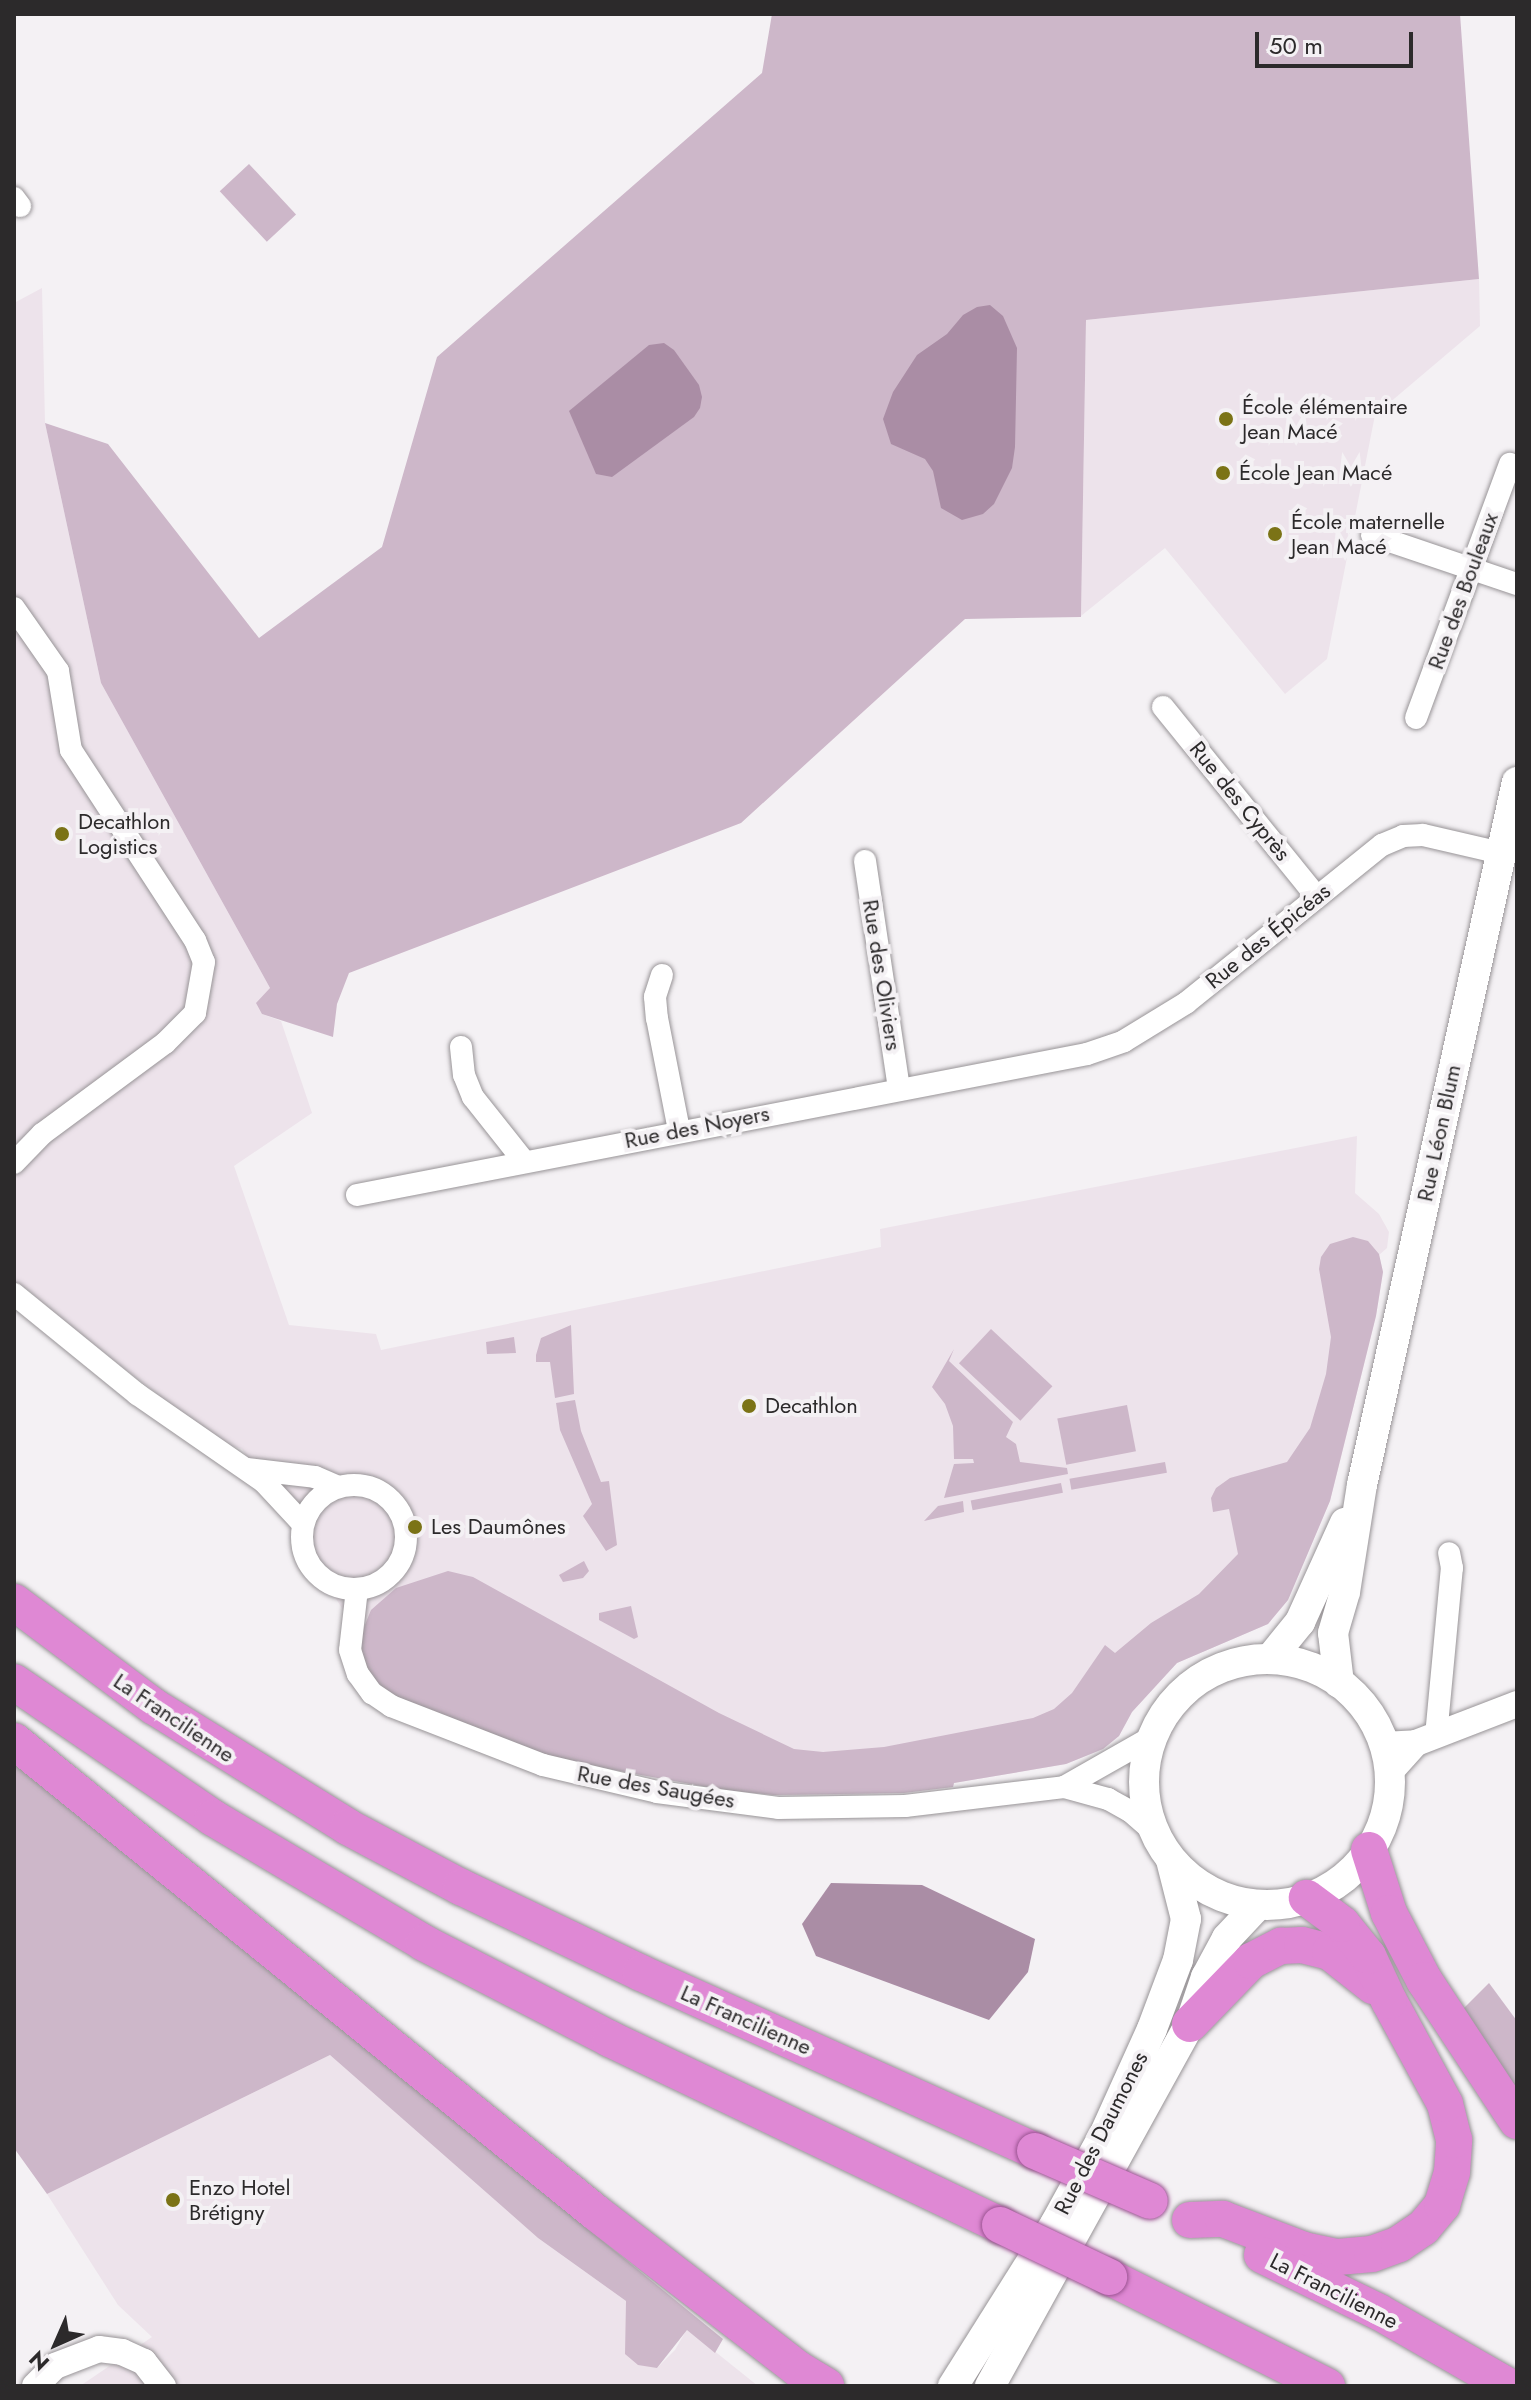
<!DOCTYPE html>
<html>
<head>
<meta charset="utf-8">
<style>
  body { margin:0 }
  #map { position:relative; width:1531px; height:2400px; overflow:hidden; background:#f4f1f4; font-family:Jost,sans-serif }
  div>[style] { position:absolute }
  [style*='--x'] { left:calc(var(--x)*1px); top:calc(var(--y)*1px); width:calc(var(--w)*1px); rotate:calc(var(--a)*1deg) }
  .built>* { inset:0; background:#ede3eb }
  .green>* { inset:0; background:#cdb7c9; transform-origin:0 0 }
  .water>* { inset:0; background:#aa8da5 }
  .roads { filter:drop-shadow(0 0 2px #989497) drop-shadow(0 0 2px #989497) }
  .minor>* { height:22px; margin:-11px; padding:0 11px; transform-origin:11px; border-radius:11px; background:#fff }
  .minor>.ring { margin:-11px; padding:0; box-sizing:content-box; background:none; border:22px solid #fff; border-radius:50% }
  .tertiary>* { height:26px; margin:-13px; padding:0 13px; transform-origin:13px; border-radius:13px; background:#fff }
  .secondary>* { height:30px; margin:-15px; padding:0 15px; transform-origin:15px; border-radius:15px; background:#fff }
  .secondary>.ring { margin:-15px; padding:0; box-sizing:content-box; background:none; border:30px solid #fff; border-radius:50% }
  .trunk>* { height:36px; margin:-18px; padding:0 18px; transform-origin:18px; border-radius:18px; background:#df88d4 }
  .bridges { filter:drop-shadow(0 0 2px #9b5492) drop-shadow(0 0 2px #9b5492) }
  .trunk-bridge>* { height:36px; margin:-18px; padding:0 18px; transform-origin:18px; border-radius:18px; background:#df88d4 }
  .dots>* { width:22px; height:22px; translate:-50% -50%; box-sizing:border-box; border:4px solid #f4f1f4; border-radius:50% }
  span { translate:-50% -50%; white-space:nowrap; text-align:center; line-height:1.15; -webkit-text-stroke:8px #f4f1f4; paint-order:stroke }
  .poi-label { font-size:22px; color:#2c2a2b }
  .left { translate:0 -50%; text-align:left }
  .street-label { font-size:22px; color:#2c2a2b }
  .frame { position:absolute; inset:0; border:16px solid #2c2a2b; pointer-events:none }
  .north { position:absolute; left:16px; top:2304px; width:80px; height:80px; -webkit-text-stroke:6px #f4f1f4; paint-order:stroke; rotate:225deg; font-size:22px; font-weight:700; line-height:32px; text-align:center; color:#2c2a2b }
  .north::after { content:''; display:block; margin:auto; width:28px; height:36px; background:#2c2a2b; clip-path:polygon(50% 0,100% 100%,50% 72%,0 100%) }
  .scale { position:absolute; left:1255px; top:32px; width:158px; height:36px; box-sizing:border-box; border:4px solid #2c2a2b; border-top:0; padding-left:10px; font-size:24px; line-height:28px; white-space:nowrap; color:#2c2a2b; -webkit-text-stroke:6px #f4f1f4; paint-order:stroke }
</style>
</head>
<body>
<div id="map">
  <div class="built">
    <i style="clip-path:polygon(1479px 279px,1480px 326px,1375px 415px,1327px 659px,1285px 694px,1165px 548px,1081px 616px,1086px 320px)"></i>
    <i style="clip-path:polygon(42px 288px,45px 423px,101px 683px,270px 988px,262px 1014px,281px 1021px,312px 1113px,234px 1166px,289px 1325px,376px 1334px,381px 1350px,881px 1247px,880px 1229px,1357px 1136px,1355px 1193px,1379px 1214px,1389px 1232px,1387px 1248px,1379px 1255px,1383px 1272px,1376px 1316px,1330px 1501px,1288px 1600px,1268px 1624px,1177px 1663px,1132px 1712px,1119px 1736px,1103px 1749px,1066px 1764px,954px 1783px,953px 1787px,855px 1795px,774px 1795px,638px 1775px,360px 1637px,242px 1449px,221px 1443px,65px 1323px,26px 1288px,14px 1299px,14px 303px)"></i>
    <i style="clip-path:polygon(330px 2055px,538px 2238px,626px 2301px,657px 2368px,675px 2350px,687px 2329px,758px 2386px,80px 2386px,152px 2337px,118px 2305px,47px 2194px)"></i>
  </div>
  <div class="green">
    <i style="clip-path:polygon(772px 14px,1460px 14px,1479px 279px,1086px 320px,1081px 617px,965px 619px,741px 823px,349px 973px,337px 1004px,333px 1037px,262px 1014px,256px 1003px,270px 988px,101px 683px,45px 423px,108px 444px,259px 638px,382px 547px,437px 357px,762px 73px)"></i>
    <i style="left:249px;top:164px;width:69px;height:40px;rotate:47deg"></i>
    <i style="clip-path:polygon(1353px 1237px,1368px 1241px,1379px 1254px,1383px 1272px,1376px 1316px,1330px 1501px,1288px 1600px,1268px 1624px,1177px 1663px,1132px 1712px,1119px 1736px,1103px 1749px,1066px 1764px,954px 1783px,953px 1787px,904px 1793px,774px 1795px,723px 1790px,576px 1763px,527px 1749px,452px 1722px,381px 1689px,365px 1672px,359px 1654px,360px 1637px,371px 1610px,396px 1588px,448px 1571px,473px 1577px,719px 1713px,794px 1749px,823px 1752px,884px 1747px,1033px 1718px,1054px 1709px,1072px 1693px,1105px 1645px,1115px 1653px,1151px 1623px,1199px 1594px,1238px 1554px,1229px 1509px,1213px 1512px,1211px 1498px,1216px 1488px,1230px 1478px,1287px 1462px,1310px 1428px,1326px 1374px,1331px 1337px,1319px 1269px,1321px 1257px,1330px 1244px)"></i>
    <i style="clip-path:polygon(571px 1325px,574px 1394px,555px 1398px,550px 1362px,536px 1362px,536px 1355px,541px 1338px)"></i>
    <i style="left:991px;top:1329px;width:84px;height:47px;rotate:43deg"></i>
    <i style="clip-path:polygon(514px 1337px,516px 1353px,487px 1354px,486px 1342px)"></i>
    <i style="clip-path:polygon(954px 1349px,949px 1361px,1013px 1422px,1006px 1437px,1016px 1444px,1020px 1462px,1067px 1468px,1068px 1474px,944px 1498px,954px 1464px,974px 1463px,973px 1459px,954px 1459px,953px 1426px,945px 1404px,932px 1387px)"></i>
    <i style="clip-path:polygon(575px 1400px,581px 1431px,601px 1482px,609px 1481px,617px 1545px,606px 1551px,583px 1516px,592px 1504px,560px 1430px,556px 1403px)"></i>
    <i style="left:1127px;top:1405px;width:47px;height:71px;rotate:79deg"></i>
    <i style="left:1165px;top:1462px;width:11px;height:97px;rotate:80deg"></i>
    <i style="left:1061px;top:1483px;width:10px;height:92px;rotate:79deg"></i>
    <i style="clip-path:polygon(963px 1501px,964px 1512px,924px 1521px,938px 1506px)"></i>
    <i style="clip-path:polygon(584px 1561px,589px 1571px,583px 1578px,563px 1582px,559px 1575px)"></i>
    <i style="clip-path:polygon(631px 1606px,638px 1637px,634px 1639px,599px 1620px,599px 1613px)"></i>
    <i style="clip-path:polygon(14px 1761px,723px 2339px,715px 2353px,687px 2330px,657px 2368px,638px 2365px,625px 2354px,626px 2301px,538px 2238px,330px 2055px,47px 2194px,14px 2148px)"></i>
    <i style="clip-path:polygon(1489px 1983px,1517px 2021px,1517px 2098px,1458px 2014px)"></i>
  </div>
  <div class="water">
    <i style="clip-path:polygon(990px 305px,1003px 316px,1017px 348px,1015px 447px,1012px 468px,994px 504px,983px 514px,962px 520px,941px 508px,933px 471px,925px 459px,891px 444px,883px 419px,893px 392px,917px 355px,947px 334px,963px 315px,977px 307px)"></i>
    <i style="clip-path:polygon(664px 343px,674px 350px,699px 385px,702px 397px,700px 408px,694px 417px,612px 477px,596px 474px,569px 411px,649px 345px)"></i>
    <i style="clip-path:polygon(831px 1883px,922px 1885px,1035px 1939px,1028px 1972px,989px 2020px,816px 1956px,802px 1924px)"></i>
  </div>
  <div class="roads">
    <div class="minor">
      <i style="--x:14;--y:198;--w:10;--a:53"></i>
      <i style="--x:1372;--y:535;--w:153;--a:18.7"></i>
      <i style="--x:14;--y:608;--w:77;--a:55.1"></i>
      <i style="--x:58;--y:671;--w:80;--a:80.7"></i>
      <i style="--x:71;--y:750;--w:227;--a:56.9"></i>
      <i style="--x:195;--y:940;--w:24;--a:68"></i>
      <i style="--x:204;--y:962;--w:52;--a:100"></i>
      <i style="--x:195;--y:1013;--w:42;--a:135"></i>
      <i style="--x:165;--y:1043;--w:153;--a:143.5"></i>
      <i style="--x:42;--y:1134;--w:40;--a:134"></i>
      <i style="--x:1163;--y:707;--w:243;--a:51"></i>
      <i style="--x:1416;--y:718;--w:271;--a:-69.7"></i>
      <i style="--x:865;--y:861;--w:231;--a:81.5"></i>
      <i style="--x:662;--y:975;--w:23;--a:108"></i>
      <i style="--x:655;--y:997;--w:21;--a:85"></i>
      <i style="--x:657;--y:1018;--w:114;--a:78.9"></i>
      <i style="--x:461;--y:1047;--w:28;--a:84"></i>
      <i style="--x:464;--y:1075;--w:24;--a:68"></i>
      <i style="--x:473;--y:1097;--w:80;--a:51.6"></i>
      <i style="--x:357;--y:1195;--w:743;--a:-10.93"></i>
      <i style="--x:1087;--y:1054;--w:39;--a:-19"></i>
      <i style="--x:1124;--y:1041;--w:73;--a:-31.5"></i>
      <i style="--x:1186;--y:1003;--w:252;--a:-38.9"></i>
      <i style="--x:1382;--y:845;--w:23;--a:-23"></i>
      <i style="--x:1403;--y:836;--w:20;--a:-3"></i>
      <i style="--x:1423;--y:835;--w:80;--a:13"></i>
      <i style="--x:14;--y:1294;--w:159;--a:39.1"></i>
      <i style="--x:137;--y:1394;--w:155;--a:34.7"></i>
      <i style="--x:264;--y:1482;--w:57;--a:47.1"></i>
      <i style="--x:247;--y:1469;--w:68;--a:6.7"></i>
      <i style="--x:315;--y:1477;--w:25;--a:23"></i>
      <i class="ring" style="left:302px;top:1485px;width:82px;height:82px"></i>
      <i style="--x:357;--y:1589;--w:61;--a:96.5"></i>
      <i style="--x:350;--y:1650;--w:25;--a:72"></i>
      <i style="--x:358;--y:1674;--w:24;--a:54"></i>
      <i style="--x:372;--y:1693;--w:23;--a:34"></i>
      <i style="--x:391;--y:1706;--w:163;--a:21.2"></i>
      <i style="--x:543;--y:1765;--w:117;--a:13.3"></i>
      <i style="--x:657;--y:1792;--w:122;--a:7.5"></i>
      <i style="--x:778;--y:1808;--w:127;--a:-0.9"></i>
      <i style="--x:905;--y:1806;--w:160;--a:-6.8"></i>
      <i style="--x:1064;--y:1787;--w:101;--a:-29.6"></i>
      <i style="--x:1436;--y:1736;--w:169;--a:-84.6"></i>
      <i style="--x:1452;--y:1568;--w:15;--a:-101"></i>
      <i style="--x:1064;--y:1787;--w:46;--a:15.3"></i>
      <i style="--x:1108;--y:1799;--w:25;--a:29"></i>
      <i style="--x:1130;--y:1811;--w:33;--a:41"></i>
    </div>
    <div class="tertiary">
      <i style="--x:1383;--y:1745;--w:33;--a:-3"></i>
      <i style="--x:1416;--y:1743;--w:108;--a:-21.1"></i>
      <i style="--x:1389;--y:1773;--w:40;--a:-48"></i>
      <i style="--x:35;--y:2386;--w:28;--a:-45"></i>
      <i style="--x:55;--y:2366;--w:47;--a:-21.1"></i>
      <i style="--x:99;--y:2349;--w:23;--a:7"></i>
      <i style="--x:122;--y:2352;--w:24;--a:24"></i>
      <i style="--x:144;--y:2362;--w:31;--a:52"></i>
    </div>
    <div class="secondary">
      <i style="--x:1270;--y:1659;--w:48;--a:-51"></i>
      <i style="--x:1300;--y:1622;--w:109;--a:-65.6"></i>
      <i class="ring" style="left:1144px;top:1659px;width:216px;height:216px"></i>
      <i style="--x:1339;--y:1683;--w:50;--a:-96.8"></i>
      <i style="--x:1333;--y:1633;--w:43;--a:-73.7"></i>
      <i style="--x:1345;--y:1592;--w:108;--a:-81"></i>
      <i style="--x:1362;--y:1485;--w:720;--a:-77.57"></i>
      <i style="--x:953;--y:2386;--w:191;--a:-57.8"></i>
      <i style="--x:1055;--y:2224;--w:104;--a:-61.2"></i>
      <i style="--x:1105;--y:2133;--w:114;--a:-65.7"></i>
      <i style="--x:1152;--y:2029;--w:74;--a:-69.4"></i>
      <i style="--x:1178;--y:1960;--w:42;--a:-79"></i>
      <i style="--x:1186;--y:1919;--w:61;--a:-104.3"></i>
      <i style="--x:990;--y:2386;--w:414;--a:-61.1"></i>
      <i style="--x:1190;--y:2024;--w:50;--a:-71.2"></i>
      <i style="--x:1206;--y:1977;--w:44;--a:-61.7"></i>
      <i style="--x:1227;--y:1938;--w:45;--a:-46.8"></i>
    </div>
    <div class="trunk">
      <i style="--x:14;--y:1602;--w:174;--a:36.8"></i>
      <i style="--x:153;--y:1706;--w:229;--a:31.8"></i>
      <i style="--x:348;--y:1827;--w:128;--a:28"></i>
      <i style="--x:461;--y:1887;--w:199;--a:25.5"></i>
      <i style="--x:641;--y:1973;--w:432;--a:24.3"></i>
      <i style="--x:14;--y:1682;--w:241;--a:34.3"></i>
      <i style="--x:213;--y:1818;--w:245;--a:30.6"></i>
      <i style="--x:424;--y:1943;--w:209;--a:27.3"></i>
      <i style="--x:610;--y:2039;--w:432;--a:25.5"></i>
      <i style="--x:14;--y:1741;--w:748;--a:39.03"></i>
      <i style="--x:595;--y:2212;--w:257;--a:37.7"></i>
      <i style="--x:798;--y:2369;--w:33;--a:31"></i>
      <i style="--x:1369;--y:1850;--w:66;--a:72.4"></i>
      <i style="--x:1389;--y:1913;--w:76;--a:62.4"></i>
      <i style="--x:1424;--y:1980;--w:169;--a:56.6"></i>
      <i style="--x:1190;--y:2024;--w:88;--a:-45.9"></i>
      <i style="--x:1251;--y:1961;--w:34;--a:-27"></i>
      <i style="--x:1281;--y:1946;--w:21;--a:-3"></i>
      <i style="--x:1302;--y:1945;--w:29;--a:14"></i>
      <i style="--x:1330;--y:1952;--w:55;--a:38.3"></i>
      <i style="--x:1190;--y:2220;--w:33;--a:-2"></i>
      <i style="--x:1223;--y:2219;--w:87;--a:20.9"></i>
      <i style="--x:1304;--y:2250;--w:35;--a:12"></i>
      <i style="--x:1338;--y:2257;--w:34;--a:-5"></i>
      <i style="--x:1372;--y:2254;--w:29;--a:-20"></i>
      <i style="--x:1399;--y:2244;--w:29;--a:-34"></i>
      <i style="--x:1423;--y:2228;--w:30;--a:-50"></i>
      <i style="--x:1442;--y:2205;--w:34;--a:-73"></i>
      <i style="--x:1452;--y:2172;--w:32;--a:-86"></i>
      <i style="--x:1454;--y:2140;--w:37;--a:-104"></i>
      <i style="--x:1445;--y:2104;--w:117;--a:-118.5"></i>
      <i style="--x:1389;--y:2001;--w:50;--a:-115"></i>
      <i style="--x:1368;--y:1956;--w:41;--a:-129.1"></i>
      <i style="--x:1342;--y:1924;--w:44;--a:-143.4"></i>
      <i style="--x:1262;--y:2255;--w:130;--a:26"></i>
      <i style="--x:1379;--y:2312;--w:149;--a:29.8"></i>
      <i style="--x:1109;--y:2277;--w:244;--a:26.6"></i>
    </div>
  </div>
  <div class="bridges">
    <div class="trunk-bridge">
      <i style="--x:1035;--y:2151;--w:125;--a:23.5"></i>
      <i style="--x:1000;--y:2225;--w:121;--a:25.5"></i>
    </div>
  </div>
  <div class="dots">
    <i style="left:1226px;top:419px;background:#7b7316"></i>
    <i style="left:1223px;top:473px;background:#7b7316"></i>
    <i style="left:1275px;top:534px;background:#7b7316"></i>
    <i style="left:62px;top:834px;background:#7b7316"></i>
    <i style="left:749px;top:1406px;background:#7b7316"></i>
    <i style="left:415px;top:1527px;background:#7b7316"></i>
    <i style="left:173px;top:2200px;background:#7b7316"></i>
  </div>
  <div class="poi-label">
    <span class="left" style="left:1242px;top:419px">École élémentaire<br>Jean Macé</span>
    <span class="left" style="left:1239px;top:473px">École Jean Macé</span>
    <span class="left" style="left:1291px;top:534px">École maternelle<br>Jean Macé</span>
    <span class="left" style="left:78px;top:834px">Decathlon<br>Logistics</span>
    <span class="left" style="left:765px;top:1406px">Decathlon</span>
    <span class="left" style="left:431px;top:1527px">Les Daumônes</span>
    <span class="left" style="left:189px;top:2200px">Enzo Hotel<br>Brétigny</span>
  </div>
  <div class="street-label">
    <span style="left:1463px;top:591px;rotate:-70deg">Rue des Bouleaux</span>
    <span style="left:1240px;top:801px;rotate:51deg">Rue des Cyprès</span>
    <span style="left:1268px;top:936px;rotate:-39deg">Rue des Épicéas</span>
    <span style="left:882px;top:975px;rotate:81deg">Rue des Oliviers</span>
    <span style="left:697px;top:1127px;rotate:-11deg">Rue des Noyers</span>
    <span style="left:1439px;top:1133px;rotate:-78deg">Rue Léon Blum</span>
    <span style="left:174px;top:1718px;rotate:34deg">La Francilienne</span>
    <span style="left:656px;top:1787px;rotate:10deg">Rue des Saugées</span>
    <span style="left:746px;top:2020px;rotate:24deg">La Francilienne</span>
    <span style="left:1101px;top:2133px;rotate:-63deg">Rue des Daumones</span>
    <span style="left:1334px;top:2291px;rotate:27deg">La Francilienne</span>
  </div>
  <div class="frame"></div>
  <div class="north">N</div>
  <div class="scale">50 m</div>
</div>
</body>
</html>
